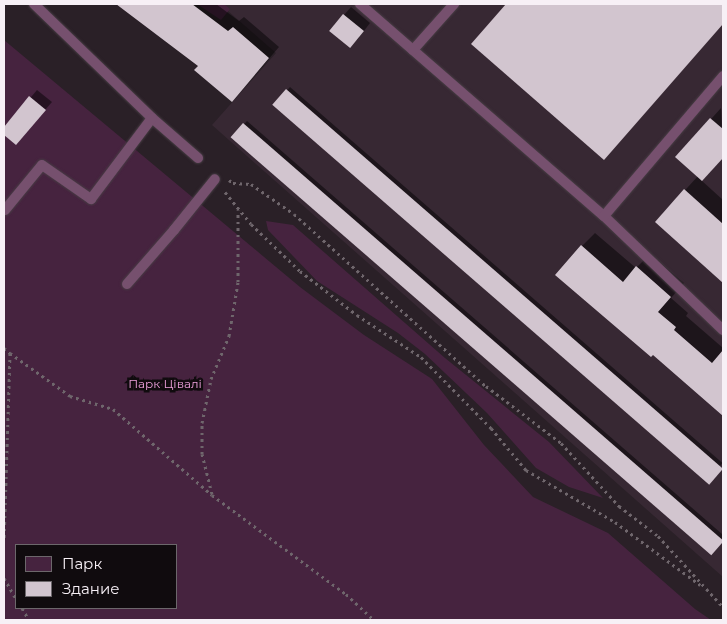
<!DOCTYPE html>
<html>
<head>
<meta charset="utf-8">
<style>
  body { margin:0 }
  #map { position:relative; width:727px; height:624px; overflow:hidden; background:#2a2027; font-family:Montserrat,sans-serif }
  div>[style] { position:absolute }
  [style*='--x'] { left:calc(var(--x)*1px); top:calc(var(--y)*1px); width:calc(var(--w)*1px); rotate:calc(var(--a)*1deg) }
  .built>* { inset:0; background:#372833 }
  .green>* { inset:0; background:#46233f }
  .shadow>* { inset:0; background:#0007; transform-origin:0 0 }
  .building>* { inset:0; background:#d2c5cf; transform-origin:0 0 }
  .path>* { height:3px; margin-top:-1.5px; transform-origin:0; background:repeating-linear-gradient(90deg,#6f666c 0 2.5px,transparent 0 6.5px) }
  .roads { filter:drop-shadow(0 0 1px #473d44) drop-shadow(0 0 1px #473d44) }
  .lane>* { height:10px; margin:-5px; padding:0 5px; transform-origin:5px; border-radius:5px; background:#76506e }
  span { translate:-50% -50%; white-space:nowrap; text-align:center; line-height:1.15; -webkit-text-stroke:5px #100b0e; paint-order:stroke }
  .park-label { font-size:12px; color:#eea1dd }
  .frame { position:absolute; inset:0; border:5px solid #f7f0f6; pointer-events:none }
  .legend { position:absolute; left:15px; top:544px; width:162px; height:65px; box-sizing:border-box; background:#100b0e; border:1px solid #6c676b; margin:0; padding:6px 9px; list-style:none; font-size:15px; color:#f7f0f6 }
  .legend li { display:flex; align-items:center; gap:10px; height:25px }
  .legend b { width:25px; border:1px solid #6c676b }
</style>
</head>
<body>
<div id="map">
  <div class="built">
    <i style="clip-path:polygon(220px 4px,723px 4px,723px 577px,212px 125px,276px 53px)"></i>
  </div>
  <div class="green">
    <i style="clip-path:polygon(197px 4px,224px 4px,230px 9px,221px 20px)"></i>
    <i style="clip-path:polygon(evenodd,4px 40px,300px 287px,364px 335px,432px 379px,484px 445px,533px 497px,608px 533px,695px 609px,711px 620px,4px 620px,4px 40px,16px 545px,176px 545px,176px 608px,16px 608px,16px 545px)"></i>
    <i style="clip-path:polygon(266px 221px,293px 225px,445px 358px,549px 442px,603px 498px,569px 487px,536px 468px,487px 413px,425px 354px,398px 333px,317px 281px,268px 230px)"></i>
  </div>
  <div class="shadow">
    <i style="clip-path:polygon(121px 4px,216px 4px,239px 21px,244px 17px,279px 47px,242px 90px,199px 65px)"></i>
    <i style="clip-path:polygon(508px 4px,723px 4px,723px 23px,610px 152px,473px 44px)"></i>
    <i style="clip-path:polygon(351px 7px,370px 23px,357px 40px,331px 30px)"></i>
    <i style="left:290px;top:87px;width:573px;height:24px;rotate:41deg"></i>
    <i style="clip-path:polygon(37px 90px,52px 102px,16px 143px,4px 133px,4px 129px)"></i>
    <i style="clip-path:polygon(721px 108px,723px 157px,701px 180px,723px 200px,723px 281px,656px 222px,698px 176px,677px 157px)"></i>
    <i style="left:247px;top:121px;width:632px;height:22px;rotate:41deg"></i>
    <i style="clip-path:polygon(595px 233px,636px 268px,650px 254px,684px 283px,671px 298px,688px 313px,686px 316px,723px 348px,723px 415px,653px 354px,582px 246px)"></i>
  </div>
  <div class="building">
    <i style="clip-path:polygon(116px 4px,192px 4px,228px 31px,233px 27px,269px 58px,232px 102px,194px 70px,198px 66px)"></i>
    <i style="clip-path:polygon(506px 4px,723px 4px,723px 24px,604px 160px,471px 44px)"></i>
    <i style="left:343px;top:14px;width:27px;height:22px;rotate:39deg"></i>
    <i style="left:286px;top:89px;width:579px;height:21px;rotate:41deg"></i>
    <i style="clip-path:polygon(29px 96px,46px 110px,16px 145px,4px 135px,4px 127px)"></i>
    <i style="clip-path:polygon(710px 118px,723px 129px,723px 158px,702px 181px,675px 157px)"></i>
    <i style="left:243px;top:123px;width:637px;height:19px;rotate:41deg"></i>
    <i style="clip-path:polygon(684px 189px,723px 224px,723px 283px,655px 222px)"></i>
    <i style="clip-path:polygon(581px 245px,623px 282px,636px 266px,671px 297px,658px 312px,676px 327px,674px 330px,712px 363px,723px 350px,723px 416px,653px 355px,651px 357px,555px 275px)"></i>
  </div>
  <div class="path">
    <i style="--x:229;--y:180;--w:5;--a:37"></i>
    <i style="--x:233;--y:183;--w:18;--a:3"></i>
    <i style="--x:251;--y:184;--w:52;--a:34.9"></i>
    <i style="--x:294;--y:214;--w:258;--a:41.9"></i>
    <i style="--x:486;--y:386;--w:94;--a:37.2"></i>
    <i style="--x:561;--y:443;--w:86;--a:47.4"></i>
    <i style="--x:619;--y:506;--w:49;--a:37.6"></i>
    <i style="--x:658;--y:536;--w:96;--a:47.5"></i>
    <i style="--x:225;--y:192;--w:41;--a:50.9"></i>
    <i style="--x:251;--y:224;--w:68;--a:43.8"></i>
    <i style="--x:300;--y:271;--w:72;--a:37.7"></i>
    <i style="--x:357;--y:315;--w:77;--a:33.3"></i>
    <i style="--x:421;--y:357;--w:100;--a:45.4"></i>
    <i style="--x:491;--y:428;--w:55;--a:50.2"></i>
    <i style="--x:526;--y:470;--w:103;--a:30.3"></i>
    <i style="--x:615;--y:522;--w:106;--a:36.5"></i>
    <i style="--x:4;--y:348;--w:8;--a:40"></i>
    <i style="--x:10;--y:353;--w:188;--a:91.8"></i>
    <i style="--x:10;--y:353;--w:74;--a:35.6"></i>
    <i style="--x:70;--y:396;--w:45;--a:16.8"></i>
    <i style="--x:113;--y:409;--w:131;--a:41"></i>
    <i style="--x:212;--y:495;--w:167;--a:36.5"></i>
    <i style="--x:346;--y:594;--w:38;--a:43"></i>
    <i style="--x:212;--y:494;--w:41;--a:-104"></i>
    <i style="--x:202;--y:454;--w:31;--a:-90"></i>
    <i style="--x:202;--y:423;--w:45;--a:-78.4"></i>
    <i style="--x:211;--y:379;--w:47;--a:-67.3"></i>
    <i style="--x:229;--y:336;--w:55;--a:-80.5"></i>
    <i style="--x:238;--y:282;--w:72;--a:-90"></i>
    <i style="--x:4;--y:578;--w:24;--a:60"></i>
    <i style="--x:22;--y:608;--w:14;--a:60"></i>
  </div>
  <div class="roads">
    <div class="lane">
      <i style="--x:34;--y:4;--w:164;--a:44"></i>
      <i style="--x:152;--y:118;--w:61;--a:41"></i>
      <i style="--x:360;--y:4;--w:323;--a:41"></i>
      <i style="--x:604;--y:216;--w:165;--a:43.8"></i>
      <i style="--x:413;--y:50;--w:62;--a:-48.3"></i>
      <i style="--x:5;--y:210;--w:58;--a:-50.6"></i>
      <i style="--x:42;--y:165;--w:60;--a:34.8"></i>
      <i style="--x:91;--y:199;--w:101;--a:-53"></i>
      <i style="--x:604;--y:216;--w:184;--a:-49.6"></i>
      <i style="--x:127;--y:284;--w:72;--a:-49"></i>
      <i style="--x:174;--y:230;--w:65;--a:-51.2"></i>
    </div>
  </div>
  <div class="park-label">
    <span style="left:165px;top:384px">Парк Цівалі</span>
  </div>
  <div class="frame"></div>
  <ul class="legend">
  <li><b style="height:14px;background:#46233f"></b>Парк</li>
  <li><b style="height:14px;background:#d2c5cf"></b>Здание</li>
  </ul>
</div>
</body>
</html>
